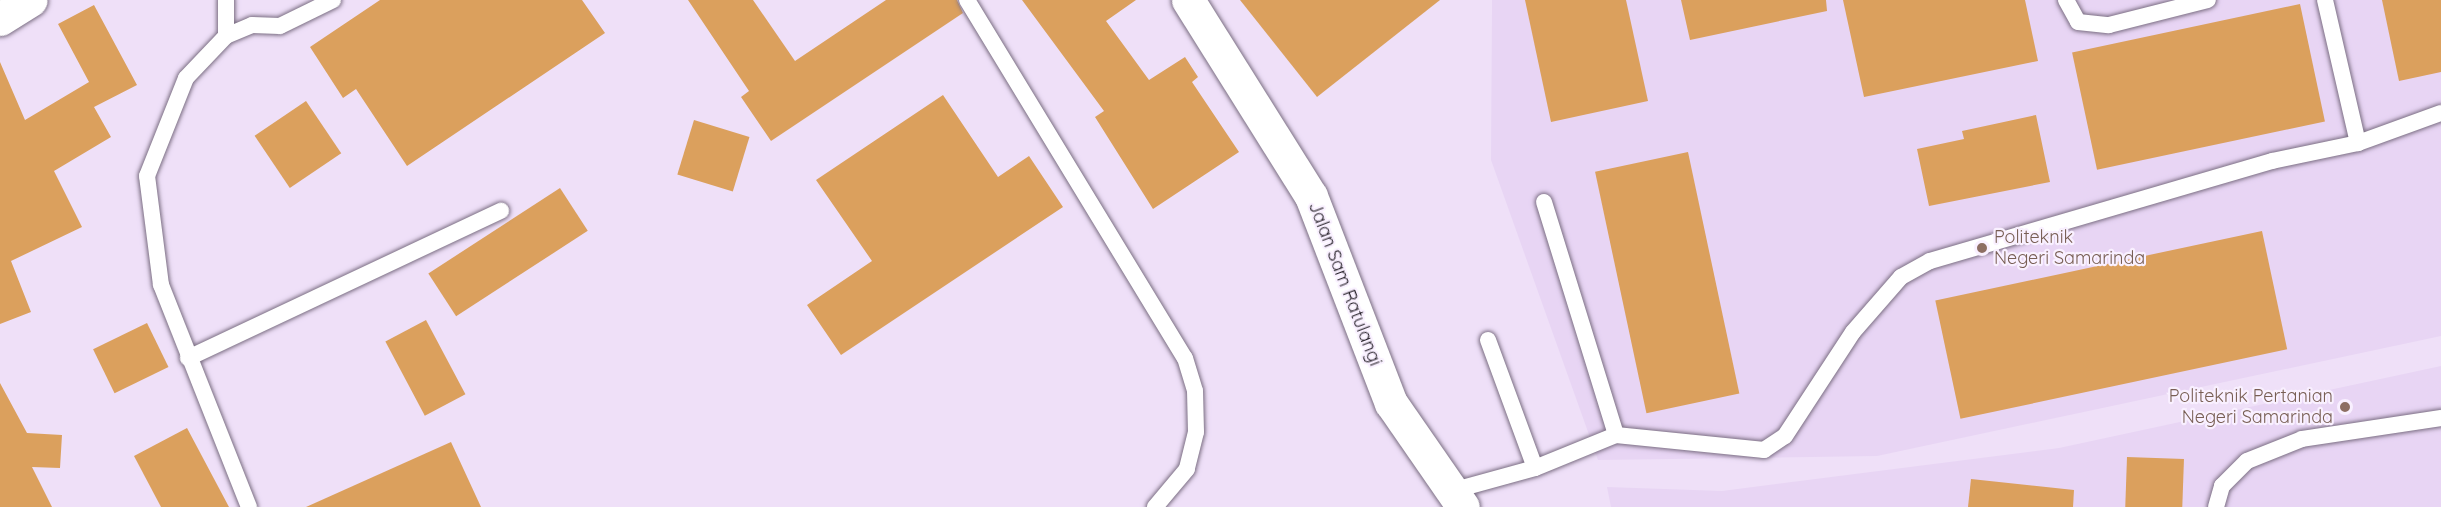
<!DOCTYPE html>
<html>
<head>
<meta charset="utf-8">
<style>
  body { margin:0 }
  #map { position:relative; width:2441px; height:507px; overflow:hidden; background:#efe0f8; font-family:Quicksand,sans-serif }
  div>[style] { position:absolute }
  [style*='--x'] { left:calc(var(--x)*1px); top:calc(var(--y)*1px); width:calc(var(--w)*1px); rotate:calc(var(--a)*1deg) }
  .built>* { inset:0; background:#e8d5f4 }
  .building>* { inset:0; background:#dba05d; transform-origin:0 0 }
  .roads { filter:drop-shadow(0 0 2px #7b6e83) drop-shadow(0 0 2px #7b6e83) }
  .lane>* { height:16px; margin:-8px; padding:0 8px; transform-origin:8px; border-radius:8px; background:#fff }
  .street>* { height:33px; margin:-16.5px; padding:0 16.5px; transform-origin:16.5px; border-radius:16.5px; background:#fff }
  .highway>* { height:33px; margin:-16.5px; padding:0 16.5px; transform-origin:16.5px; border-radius:16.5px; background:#fff }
  .dots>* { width:16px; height:16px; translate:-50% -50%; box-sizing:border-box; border:3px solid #f9f0ff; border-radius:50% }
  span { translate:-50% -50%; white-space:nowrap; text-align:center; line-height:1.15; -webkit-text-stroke:4.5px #f9f0ff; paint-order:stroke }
  .education-label { font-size:18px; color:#785e54 }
  .left { translate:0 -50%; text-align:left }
  .right { translate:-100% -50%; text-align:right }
  .street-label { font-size:18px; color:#201b23 }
</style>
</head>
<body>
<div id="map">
  <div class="built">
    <i style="clip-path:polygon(1492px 0,2441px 0,2441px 336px,1877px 456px,1598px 460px,1491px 160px)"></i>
    <i style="clip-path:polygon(2441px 366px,2441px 507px,1611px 507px,1607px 487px,1722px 491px,2059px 448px)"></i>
  </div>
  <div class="building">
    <i style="clip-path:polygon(380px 0,582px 0,605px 33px,407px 166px,356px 89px,343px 98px,310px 47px)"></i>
    <i style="clip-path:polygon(688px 0,753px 0,795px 61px,886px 0,957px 0,963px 13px,771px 141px,741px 97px,749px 91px)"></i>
    <i style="clip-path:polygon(1022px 0,1136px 0,1106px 21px,1149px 80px,1185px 57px,1198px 77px,1192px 82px,1239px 152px,1153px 209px,1095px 117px,1104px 111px)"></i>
    <i style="clip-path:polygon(1240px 0,1440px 0,1317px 97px)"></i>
    <i style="clip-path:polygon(1525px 0,1626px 0,1648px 101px,1551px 122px)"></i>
    <i style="clip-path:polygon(1681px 0,1826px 0,1827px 11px,1690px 40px)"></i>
    <i style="clip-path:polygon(1843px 0,2025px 0,2038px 61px,1864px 97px)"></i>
    <i style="clip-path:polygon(2382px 0,2441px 0,2441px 72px,2399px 81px)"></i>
    <i style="left:2300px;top:4px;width:120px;height:233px;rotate:78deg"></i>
    <i style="clip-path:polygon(94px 5px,137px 85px,94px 107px,111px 137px,54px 171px,82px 227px,11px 261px,31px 312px,0 324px,0 62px,25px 120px,89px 82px,58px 24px)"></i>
    <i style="clip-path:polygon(943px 95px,998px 177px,1029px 156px,1063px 207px,841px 355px,807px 305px,872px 261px,816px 180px)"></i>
    <i style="left:306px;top:101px;width:63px;height:62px;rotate:56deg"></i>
    <i style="clip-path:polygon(2036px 115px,2050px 182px,1929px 206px,1917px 149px,1964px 139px,1962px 131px)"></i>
    <i style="left:694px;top:120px;width:58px;height:57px;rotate:17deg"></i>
    <i style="left:1688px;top:152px;width:247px;height:95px;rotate:78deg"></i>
    <i style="left:560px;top:188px;width:51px;height:157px;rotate:57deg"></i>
    <i style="left:2262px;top:231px;width:121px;height:334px;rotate:78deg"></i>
    <i style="left:426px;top:320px;width:84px;height:46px;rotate:62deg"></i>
    <i style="left:147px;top:323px;width:49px;height:60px;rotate:64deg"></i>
    <i style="clip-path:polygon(0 383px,27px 433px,62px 435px,60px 468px,32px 467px,52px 507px,0 507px)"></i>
    <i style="clip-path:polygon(187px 428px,229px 507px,161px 507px,134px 456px)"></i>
    <i style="clip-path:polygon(451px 442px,481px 507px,306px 507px)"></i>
    <i style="left:2127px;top:457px;width:57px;height:50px;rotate:2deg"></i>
    <i style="clip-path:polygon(1971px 479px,2074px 490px,2073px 507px,1968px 507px)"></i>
  </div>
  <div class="roads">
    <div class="lane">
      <i style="--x:967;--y:0;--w:419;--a:58.7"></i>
      <i style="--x:1185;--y:358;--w:34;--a:73"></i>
      <i style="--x:1195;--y:391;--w:41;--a:88.6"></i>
      <i style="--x:1196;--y:432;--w:38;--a:104"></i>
      <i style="--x:1187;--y:469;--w:50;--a:130.1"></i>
      <i style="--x:2066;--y:0;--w:25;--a:61"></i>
      <i style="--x:2078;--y:22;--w:31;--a:6"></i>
      <i style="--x:2109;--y:25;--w:102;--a:-14.2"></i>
      <i style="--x:226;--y:36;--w:36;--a:-90"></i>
      <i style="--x:2358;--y:143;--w:88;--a:-19.9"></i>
      <i style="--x:1544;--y:202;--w:244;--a:72.8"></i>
      <i style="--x:1616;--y:435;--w:149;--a:5.8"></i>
      <i style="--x:1764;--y:450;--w:25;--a:-34"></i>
      <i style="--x:1785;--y:436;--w:124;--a:-56.8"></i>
      <i style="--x:1853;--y:332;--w:73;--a:-48.9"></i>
      <i style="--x:1901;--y:277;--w:33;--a:-29"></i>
      <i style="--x:1930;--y:261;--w:356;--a:-16.3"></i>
      <i style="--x:2272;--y:161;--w:88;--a:-11.8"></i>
      <i style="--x:2358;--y:143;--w:147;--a:-103"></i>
      <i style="--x:1488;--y:340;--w:136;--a:69.8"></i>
      <i style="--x:1535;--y:468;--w:87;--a:-22.2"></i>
      <i style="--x:188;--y:358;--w:346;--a:-25.2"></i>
      <i style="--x:1455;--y:490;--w:83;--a:-15.4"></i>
      <i style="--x:249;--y:507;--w:239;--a:-111.6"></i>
      <i style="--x:161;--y:285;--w:110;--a:-97.3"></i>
      <i style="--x:147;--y:176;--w:105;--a:-68.3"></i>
      <i style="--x:186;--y:78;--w:58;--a:-46.4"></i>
      <i style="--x:226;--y:36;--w:28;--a:-23"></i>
      <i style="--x:252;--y:25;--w:28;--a:2"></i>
      <i style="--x:280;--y:26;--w:59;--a:-26.1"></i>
      <i style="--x:2216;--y:507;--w:22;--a:-74"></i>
      <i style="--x:2222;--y:486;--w:35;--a:-45"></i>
      <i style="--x:2247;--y:461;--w:59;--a:-21.8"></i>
      <i style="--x:2302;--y:439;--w:141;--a:-8.6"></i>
    </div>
    <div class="street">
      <i style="--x:1188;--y:0;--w:231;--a:57.9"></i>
      <i style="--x:1311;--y:196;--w:222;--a:68.9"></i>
      <i style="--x:1391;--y:403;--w:126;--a:55.3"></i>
    </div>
    <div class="highway">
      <i style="--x:0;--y:19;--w:36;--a:-32"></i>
    </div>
  </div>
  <div class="dots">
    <i style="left:1982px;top:248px;background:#8d6e63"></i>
    <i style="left:2345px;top:407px;background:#8d6e63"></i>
  </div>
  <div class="education-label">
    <span class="left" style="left:1994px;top:248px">Politeknik<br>Negeri Samarinda</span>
    <span class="right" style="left:2333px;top:407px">Politeknik Pertanian<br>Negeri Samarinda</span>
  </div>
  <div class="street-label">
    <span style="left:1345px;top:284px;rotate:69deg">Jalan Sam Ratulangi</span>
  </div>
</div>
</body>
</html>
